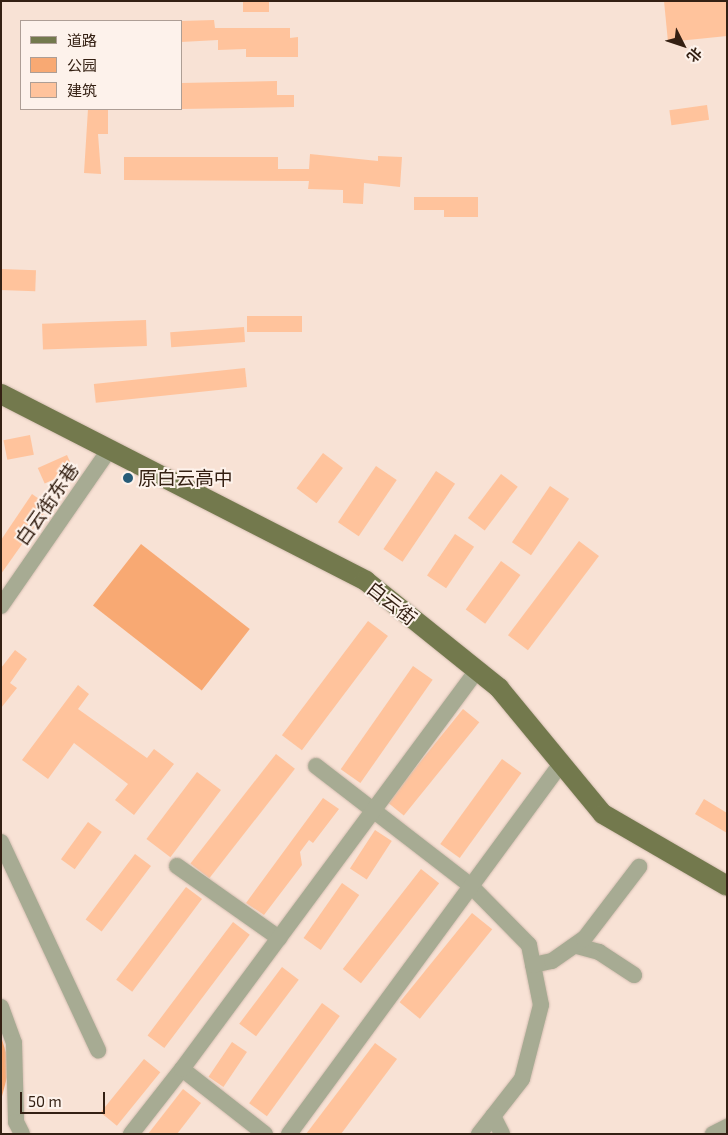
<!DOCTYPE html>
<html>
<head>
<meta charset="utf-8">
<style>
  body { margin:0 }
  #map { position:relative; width:728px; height:1135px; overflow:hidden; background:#f8e2d5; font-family:"Exo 2","Noto Sans SC",sans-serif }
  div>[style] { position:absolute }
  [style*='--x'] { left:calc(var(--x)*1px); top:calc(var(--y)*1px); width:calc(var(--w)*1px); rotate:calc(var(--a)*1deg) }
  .green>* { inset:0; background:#f8a973; transform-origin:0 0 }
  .building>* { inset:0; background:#ffc39c; transform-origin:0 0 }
  .roads { filter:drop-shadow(0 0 1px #d5bfb2) drop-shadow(0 0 1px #d5bfb2) }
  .minor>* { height:16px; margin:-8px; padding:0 8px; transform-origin:8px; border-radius:8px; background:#a7ab93 }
  .major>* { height:20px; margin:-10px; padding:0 10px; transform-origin:10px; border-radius:10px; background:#73794d }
  .dots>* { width:14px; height:14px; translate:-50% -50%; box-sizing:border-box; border:2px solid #fdf2eb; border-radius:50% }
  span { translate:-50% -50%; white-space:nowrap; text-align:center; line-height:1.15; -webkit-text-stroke:4px #fdf2eb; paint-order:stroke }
  .poi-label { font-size:19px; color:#342013 }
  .left { translate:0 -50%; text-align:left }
  .street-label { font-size:19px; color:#342013 }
  .frame { position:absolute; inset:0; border:2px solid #342013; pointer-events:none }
  .legend { position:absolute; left:20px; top:20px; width:162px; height:90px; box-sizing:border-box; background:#fdf2eb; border:1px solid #ad9e95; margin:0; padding:6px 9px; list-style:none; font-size:15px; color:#342013 }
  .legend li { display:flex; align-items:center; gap:10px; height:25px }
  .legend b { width:25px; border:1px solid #ad9e95 }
  .north { position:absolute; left:658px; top:20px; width:50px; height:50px; -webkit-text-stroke:4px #fdf2eb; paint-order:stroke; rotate:131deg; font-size:14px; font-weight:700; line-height:20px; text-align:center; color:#342013 }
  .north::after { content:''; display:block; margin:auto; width:18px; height:22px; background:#342013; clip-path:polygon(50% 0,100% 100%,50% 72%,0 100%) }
  .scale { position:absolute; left:20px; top:1092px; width:85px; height:22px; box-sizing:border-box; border:2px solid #342013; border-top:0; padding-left:6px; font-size:15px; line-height:18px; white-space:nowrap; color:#342013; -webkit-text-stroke:4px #fdf2eb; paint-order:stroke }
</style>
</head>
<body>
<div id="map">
  <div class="green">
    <i style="left:141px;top:544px;width:138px;height:78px;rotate:38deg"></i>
    <i style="clip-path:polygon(1px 1036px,10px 1066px,1px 1100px)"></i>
  </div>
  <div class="building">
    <i style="left:243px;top:1px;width:26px;height:11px"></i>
    <i style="clip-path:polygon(664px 1px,727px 1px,727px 36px,668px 42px)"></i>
    <i style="clip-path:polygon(214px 20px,215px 28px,290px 28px,290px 38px,298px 37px,298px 57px,246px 57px,246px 49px,218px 50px,218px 40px,181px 42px,181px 21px)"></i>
    <i style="clip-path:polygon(277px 81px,277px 95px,294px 95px,294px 107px,181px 109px,181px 83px)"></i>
    <i style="left:707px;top:105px;width:15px;height:38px;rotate:82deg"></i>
    <i style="clip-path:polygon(88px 109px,108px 110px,108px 134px,98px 134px,101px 174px,84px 173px)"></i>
    <i style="clip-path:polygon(310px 154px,378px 161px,378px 156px,402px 157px,400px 187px,364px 183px,363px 204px,343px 203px,343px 190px,308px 189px,309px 181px,124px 180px,124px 157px,278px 157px,278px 169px,309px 169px)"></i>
    <i style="clip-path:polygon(414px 197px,478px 197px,478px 217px,444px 217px,444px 210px,414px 210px)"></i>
    <i style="left:1px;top:269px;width:35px;height:21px;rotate:2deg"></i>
    <i style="left:302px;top:316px;width:16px;height:55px;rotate:90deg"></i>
    <i style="left:146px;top:320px;width:26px;height:104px;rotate:88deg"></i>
    <i style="left:244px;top:327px;width:15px;height:74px;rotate:86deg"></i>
    <i style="left:245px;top:368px;width:19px;height:152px;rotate:84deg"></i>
    <i style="left:30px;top:435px;width:20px;height:27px;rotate:79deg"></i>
    <i style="left:323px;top:453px;width:25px;height:44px;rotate:37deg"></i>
    <i style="left:67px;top:455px;width:17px;height:32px;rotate:66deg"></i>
    <i style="left:376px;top:466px;width:25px;height:68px;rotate:34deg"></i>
    <i style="left:436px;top:471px;width:23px;height:94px;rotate:34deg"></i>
    <i style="left:501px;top:474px;width:21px;height:55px;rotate:37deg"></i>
    <i style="left:550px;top:486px;width:23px;height:68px;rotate:34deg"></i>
    <i style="clip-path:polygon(32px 494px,49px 506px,1px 574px,1px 540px)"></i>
    <i style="left:455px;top:534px;width:23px;height:50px;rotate:34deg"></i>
    <i style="left:579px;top:541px;width:25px;height:118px;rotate:37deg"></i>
    <i style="left:501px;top:561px;width:24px;height:60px;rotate:36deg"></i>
    <i style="left:368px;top:621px;width:25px;height:143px;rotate:37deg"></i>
    <i style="clip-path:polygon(15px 650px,27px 659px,10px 683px,17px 688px,1px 708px,1px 668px)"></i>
    <i style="left:413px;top:666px;width:24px;height:126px;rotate:35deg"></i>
    <i style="clip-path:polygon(78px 685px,89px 694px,78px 709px,147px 758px,154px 749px,174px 764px,134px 815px,115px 800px,128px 784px,74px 743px,48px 779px,22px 760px)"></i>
    <i style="left:463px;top:709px;width:21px;height:120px;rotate:39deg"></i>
    <i style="left:276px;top:754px;width:24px;height:139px;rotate:38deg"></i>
    <i style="left:502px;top:759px;width:24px;height:105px;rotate:36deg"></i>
    <i style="left:197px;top:772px;width:30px;height:84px;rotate:37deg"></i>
    <i style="clip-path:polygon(323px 798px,339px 809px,313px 843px,309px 840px,300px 852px,302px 865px,264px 915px,246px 903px)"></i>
    <i style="clip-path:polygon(704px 799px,727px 813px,727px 833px,695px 814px)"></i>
    <i style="left:88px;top:822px;width:17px;height:46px;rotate:36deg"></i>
    <i style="left:375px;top:830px;width:20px;height:46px;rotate:33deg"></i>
    <i style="left:135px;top:854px;width:20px;height:82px;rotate:37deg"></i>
    <i style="left:421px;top:869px;width:23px;height:127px;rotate:38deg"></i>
    <i style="left:342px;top:883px;width:21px;height:67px;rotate:35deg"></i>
    <i style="left:186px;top:887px;width:20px;height:116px;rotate:37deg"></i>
    <i style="left:472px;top:913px;width:26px;height:115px;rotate:39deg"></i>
    <i style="left:233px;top:922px;width:21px;height:142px;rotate:37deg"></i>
    <i style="left:282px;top:967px;width:21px;height:71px;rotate:37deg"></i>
    <i style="left:322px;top:1003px;width:22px;height:124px;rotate:36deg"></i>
    <i style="left:232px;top:1042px;width:18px;height:42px;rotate:34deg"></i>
    <i style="clip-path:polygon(375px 1043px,397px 1059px,341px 1134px,306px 1134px)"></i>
    <i style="left:144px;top:1059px;width:21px;height:69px;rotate:39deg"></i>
    <i style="clip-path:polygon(183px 1089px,201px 1103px,177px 1134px,148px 1134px)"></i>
  </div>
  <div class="roads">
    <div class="minor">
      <i style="--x:1;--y:606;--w:190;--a:-55.3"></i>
      <i style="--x:316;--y:766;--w:196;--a:37.7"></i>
      <i style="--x:471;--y:886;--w:83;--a:45.5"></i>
      <i style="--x:529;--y:945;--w:61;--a:78.7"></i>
      <i style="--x:541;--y:1005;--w:76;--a:104.4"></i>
      <i style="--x:522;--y:1079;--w:70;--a:128"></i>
      <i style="--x:1;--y:842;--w:230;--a:65"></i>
      <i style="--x:177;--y:866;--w:125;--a:35.2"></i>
      <i style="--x:577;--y:946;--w:23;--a:15"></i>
      <i style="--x:599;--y:952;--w:42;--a:33.3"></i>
      <i style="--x:533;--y:965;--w:19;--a:-12"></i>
      <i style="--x:552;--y:961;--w:39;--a:-35"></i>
      <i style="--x:584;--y:939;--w:91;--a:-52.6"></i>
      <i style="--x:1;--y:1007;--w:38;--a:70"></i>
      <i style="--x:14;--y:1043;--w:79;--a:88.5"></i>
      <i style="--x:16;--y:1122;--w:13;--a:63"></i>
      <i style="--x:493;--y:1116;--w:20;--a:63"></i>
      <i style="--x:131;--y:1134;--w:83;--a:-51.9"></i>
      <i style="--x:265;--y:1134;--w:105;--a:-141.9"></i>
      <i style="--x:182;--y:1069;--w:496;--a:-53.5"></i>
      <i style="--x:289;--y:1134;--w:459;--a:-53.7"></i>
      <i style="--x:713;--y:1134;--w:16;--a:-27"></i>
    </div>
    <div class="major">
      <i style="--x:1;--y:394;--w:410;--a:27.1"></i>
      <i style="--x:366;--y:581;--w:171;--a:38.8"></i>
      <i style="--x:499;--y:688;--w:163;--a:50.5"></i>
      <i style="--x:603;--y:814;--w:143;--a:30.1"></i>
    </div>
  </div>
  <div class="dots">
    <i style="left:128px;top:478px;background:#275c78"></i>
  </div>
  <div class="poi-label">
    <span class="left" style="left:138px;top:478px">原白云高中</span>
  </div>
  <div class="street-label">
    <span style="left:47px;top:504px;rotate:-55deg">白云街东巷</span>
    <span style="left:392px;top:603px;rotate:38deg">白云街</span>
  </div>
  <div class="frame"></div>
  <ul class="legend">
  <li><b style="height:6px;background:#73794d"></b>道路</li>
  <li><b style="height:14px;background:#f8a973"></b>公园</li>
  <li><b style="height:14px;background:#ffc39c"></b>建筑</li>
  </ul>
  <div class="north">北</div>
  <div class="scale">50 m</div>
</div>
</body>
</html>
